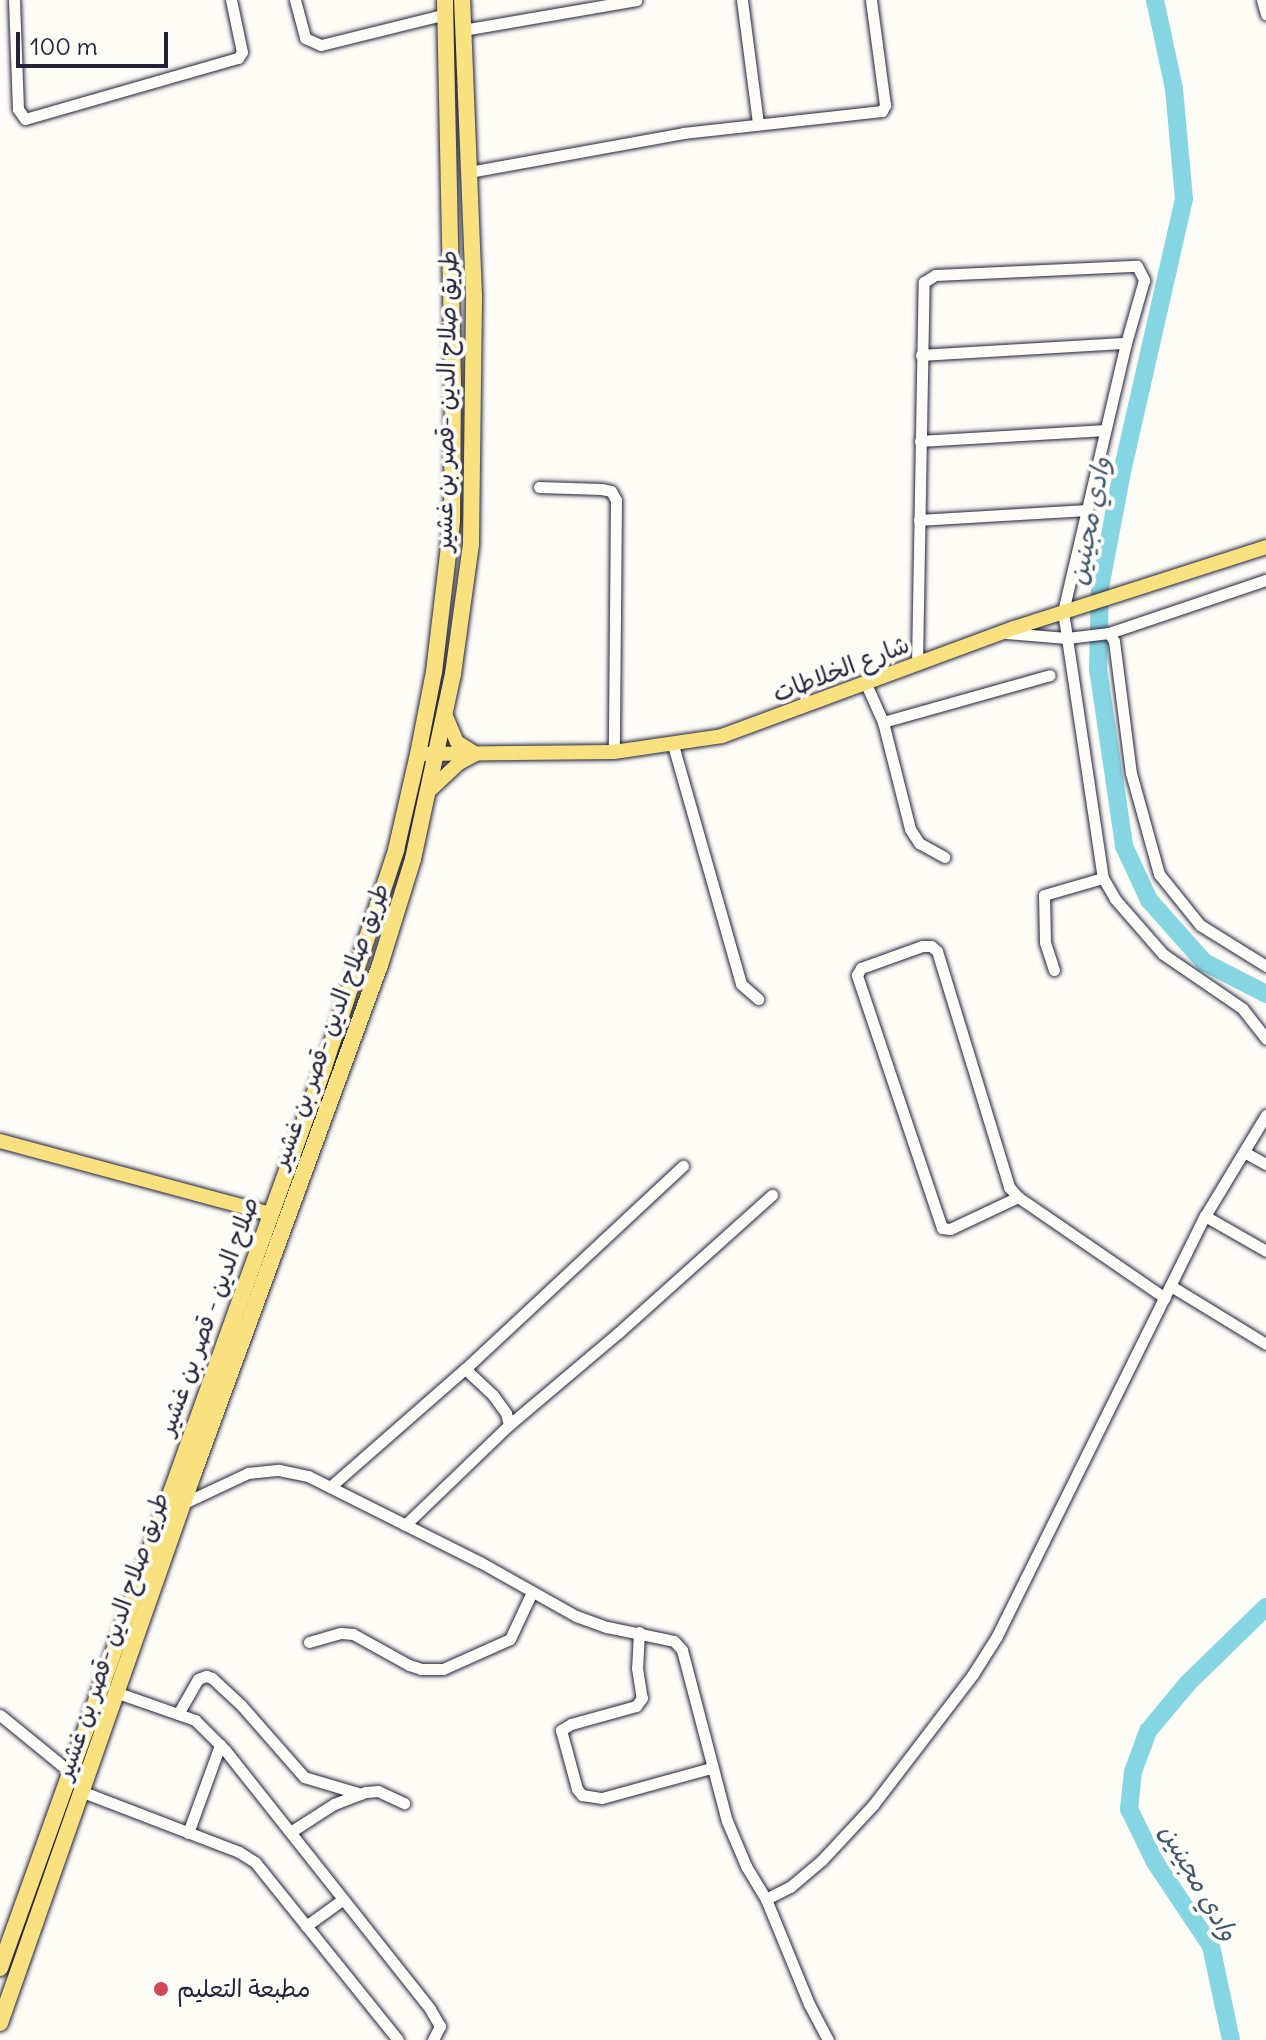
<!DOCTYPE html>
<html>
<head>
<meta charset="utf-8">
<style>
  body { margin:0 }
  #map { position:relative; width:1266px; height:2040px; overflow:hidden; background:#fdfcf7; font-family:Delius,"Playpen Sans Arabic",sans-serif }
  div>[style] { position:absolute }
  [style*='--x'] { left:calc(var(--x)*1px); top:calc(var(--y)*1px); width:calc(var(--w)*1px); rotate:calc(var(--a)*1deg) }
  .river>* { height:18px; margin:-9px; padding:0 9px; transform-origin:9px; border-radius:9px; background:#86d5e3 }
  .roads { filter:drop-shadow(0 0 2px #22223b) drop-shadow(0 0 2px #22223b) }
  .minor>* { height:11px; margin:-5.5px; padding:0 5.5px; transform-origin:5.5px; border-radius:5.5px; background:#fdfcf7 }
  .major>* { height:14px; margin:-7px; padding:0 7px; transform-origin:7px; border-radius:7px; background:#fae180 }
  .highway>* { height:16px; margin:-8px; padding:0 8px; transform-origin:8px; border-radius:8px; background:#fae180 }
  .dots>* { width:22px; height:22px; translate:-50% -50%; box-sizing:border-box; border:4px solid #fdfcf7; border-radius:50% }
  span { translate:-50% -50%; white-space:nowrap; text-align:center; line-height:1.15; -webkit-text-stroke:8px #fdfcf7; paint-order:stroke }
  .street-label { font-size:24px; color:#22223b }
  .poi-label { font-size:24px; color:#22223b }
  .left { translate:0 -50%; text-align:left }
  .water-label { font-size:26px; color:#40586d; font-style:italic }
  .scale { position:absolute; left:16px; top:32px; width:152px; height:36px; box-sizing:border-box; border:4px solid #22223b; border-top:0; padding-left:10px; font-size:24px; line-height:28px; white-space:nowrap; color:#22223b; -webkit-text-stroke:6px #fdfcf7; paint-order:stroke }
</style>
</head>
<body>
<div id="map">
  <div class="river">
    <i style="--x:1155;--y:0;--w:91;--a:77.9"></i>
    <i style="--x:1174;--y:89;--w:110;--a:84.8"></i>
    <i style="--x:1184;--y:199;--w:285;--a:102.8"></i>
    <i style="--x:1121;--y:477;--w:113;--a:100.7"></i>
    <i style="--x:1100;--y:588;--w:81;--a:91.4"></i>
    <i style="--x:1098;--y:669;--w:179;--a:81.6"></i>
    <i style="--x:1124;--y:846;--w:60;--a:65.2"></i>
    <i style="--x:1149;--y:900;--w:83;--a:48.4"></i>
    <i style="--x:1204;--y:962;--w:70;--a:27.3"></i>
    <i style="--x:1231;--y:2040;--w:96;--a:-102"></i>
    <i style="--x:1211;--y:1946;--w:101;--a:-123.7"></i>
    <i style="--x:1155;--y:1862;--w:59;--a:-116.1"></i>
    <i style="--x:1129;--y:1809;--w:37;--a:-84"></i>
    <i style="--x:1133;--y:1772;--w:44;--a:-69.9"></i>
    <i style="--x:1148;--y:1731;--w:62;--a:-50.2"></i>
    <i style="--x:1188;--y:1683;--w:109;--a:-44.3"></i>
  </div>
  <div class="roads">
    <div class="minor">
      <i style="--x:14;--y:0;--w:109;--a:87.9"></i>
      <i style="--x:18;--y:109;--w:12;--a:55"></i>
      <i style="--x:25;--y:119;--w:222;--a:-16"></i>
      <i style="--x:238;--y:58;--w:7;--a:-56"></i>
      <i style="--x:242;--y:52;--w:53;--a:-101.9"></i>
      <i style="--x:295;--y:0;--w:39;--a:75"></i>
      <i style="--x:305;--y:38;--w:17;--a:24"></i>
      <i style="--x:321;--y:45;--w:129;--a:-13.9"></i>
      <i style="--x:742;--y:0;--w:125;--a:82.6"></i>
      <i style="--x:1262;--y:0;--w:15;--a:74"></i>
      <i style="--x:463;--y:30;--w:176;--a:-9.8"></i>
      <i style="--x:469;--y:172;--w:218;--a:-10.3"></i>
      <i style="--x:683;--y:133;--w:200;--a:-6.3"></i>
      <i style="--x:882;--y:111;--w:7;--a:-63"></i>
      <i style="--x:885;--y:105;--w:106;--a:-97.6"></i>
      <i style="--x:921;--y:355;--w:205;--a:-3.4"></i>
      <i style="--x:920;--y:441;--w:185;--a:-3.4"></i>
      <i style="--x:539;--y:487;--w:62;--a:1.8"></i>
      <i style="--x:601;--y:489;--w:10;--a:11"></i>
      <i style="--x:611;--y:491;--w:10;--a:61"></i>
      <i style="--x:616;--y:500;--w:252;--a:90.5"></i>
      <i style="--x:919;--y:520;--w:167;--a:-3.4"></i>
      <i style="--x:1006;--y:633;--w:61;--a:4.7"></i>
      <i style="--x:1067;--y:638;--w:243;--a:81.5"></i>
      <i style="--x:1103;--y:878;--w:24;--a:60"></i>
      <i style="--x:1115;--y:899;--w:73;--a:48.9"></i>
      <i style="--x:1163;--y:954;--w:96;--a:34.4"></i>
      <i style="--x:1242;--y:1008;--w:39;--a:52"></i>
      <i style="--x:1109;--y:633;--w:166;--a:-18.7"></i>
      <i style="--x:917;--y:664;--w:382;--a:-89"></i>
      <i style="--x:924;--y:282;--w:13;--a:-32"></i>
      <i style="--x:935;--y:275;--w:202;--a:-2.6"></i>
      <i style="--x:1137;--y:266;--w:16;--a:63"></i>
      <i style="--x:1144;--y:280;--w:66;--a:105.9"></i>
      <i style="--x:1126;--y:343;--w:276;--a:103.2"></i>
      <i style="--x:1063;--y:612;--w:26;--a:81"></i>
      <i style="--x:1067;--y:638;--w:42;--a:-6.8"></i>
      <i style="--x:1109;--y:633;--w:9;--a:58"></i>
      <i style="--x:1114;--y:641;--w:133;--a:82.7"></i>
      <i style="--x:1131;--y:773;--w:105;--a:74.5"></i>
      <i style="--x:1159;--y:874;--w:65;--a:51.2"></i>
      <i style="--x:1200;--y:925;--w:78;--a:31.8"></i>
      <i style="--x:866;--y:684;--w:42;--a:65.9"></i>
      <i style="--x:883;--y:722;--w:110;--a:75.8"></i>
      <i style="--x:910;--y:829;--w:17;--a:57"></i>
      <i style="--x:919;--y:843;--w:29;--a:29"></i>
      <i style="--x:883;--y:722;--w:173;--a:-15.7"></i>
      <i style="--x:673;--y:745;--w:248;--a:74.1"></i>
      <i style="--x:741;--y:984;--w:23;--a:41"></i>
      <i style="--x:1054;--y:970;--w:29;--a:-108"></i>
      <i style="--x:1045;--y:942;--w:47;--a:-91.2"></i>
      <i style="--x:1044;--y:895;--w:61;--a:-16.1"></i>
      <i style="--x:1244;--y:1152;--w:25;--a:29"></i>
      <i style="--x:1018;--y:1197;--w:75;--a:154.8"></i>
      <i style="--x:950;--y:1229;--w:8;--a:-173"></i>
      <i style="--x:942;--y:1228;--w:267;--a:-108.6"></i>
      <i style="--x:857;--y:975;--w:8;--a:-60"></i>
      <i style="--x:861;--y:968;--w:65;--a:-19.8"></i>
      <i style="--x:922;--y:946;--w:9;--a:0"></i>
      <i style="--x:931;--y:946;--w:8;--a:40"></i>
      <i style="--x:937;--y:951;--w:247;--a:73"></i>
      <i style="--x:1009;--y:1187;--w:13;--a:48"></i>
      <i style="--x:1018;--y:1197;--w:178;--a:34.5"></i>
      <i style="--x:1205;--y:1216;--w:70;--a:29.8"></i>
      <i style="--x:1171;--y:1286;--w:111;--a:31.4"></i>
      <i style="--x:509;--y:1425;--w:143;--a:-40.2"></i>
      <i style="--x:618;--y:1333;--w:207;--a:-41.9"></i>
      <i style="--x:330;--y:1487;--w:179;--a:-41.2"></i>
      <i style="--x:465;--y:1369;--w:298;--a:-43"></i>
      <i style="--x:184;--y:1503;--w:71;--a:-25.1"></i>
      <i style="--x:248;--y:1473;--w:31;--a:-6"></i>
      <i style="--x:279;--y:1470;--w:30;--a:12"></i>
      <i style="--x:308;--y:1476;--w:192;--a:26.6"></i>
      <i style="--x:480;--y:1562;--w:110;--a:29.4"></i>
      <i style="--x:576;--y:1616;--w:33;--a:20"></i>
      <i style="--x:607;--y:1627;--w:68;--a:11.8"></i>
      <i style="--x:674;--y:1641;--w:12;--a:48"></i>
      <i style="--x:682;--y:1650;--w:177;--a:75.3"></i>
      <i style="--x:727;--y:1821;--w:49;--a:67.1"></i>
      <i style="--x:746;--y:1866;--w:39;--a:59"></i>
      <i style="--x:405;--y:1525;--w:144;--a:-43.9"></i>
      <i style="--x:509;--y:1425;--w:12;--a:-104"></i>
      <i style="--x:506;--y:1413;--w:22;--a:-126"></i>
      <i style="--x:493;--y:1395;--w:38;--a:-137"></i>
      <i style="--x:639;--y:1632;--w:36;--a:93"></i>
      <i style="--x:637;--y:1668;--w:30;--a:81"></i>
      <i style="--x:642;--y:1698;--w:10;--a:127"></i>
      <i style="--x:636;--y:1706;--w:67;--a:164.5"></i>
      <i style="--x:571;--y:1724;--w:12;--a:149"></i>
      <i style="--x:561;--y:1730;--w:61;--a:74.8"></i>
      <i style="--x:577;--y:1789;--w:8;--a:50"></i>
      <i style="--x:582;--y:1795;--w:20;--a:9"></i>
      <i style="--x:602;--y:1798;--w:113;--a:-15.4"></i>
      <i style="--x:309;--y:1642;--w:33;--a:-16"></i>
      <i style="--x:341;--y:1633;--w:12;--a:5"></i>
      <i style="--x:353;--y:1634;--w:64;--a:29"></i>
      <i style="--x:409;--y:1665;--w:13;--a:18"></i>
      <i style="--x:421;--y:1669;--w:22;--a:0"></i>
      <i style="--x:443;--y:1669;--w:73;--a:-24.1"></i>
      <i style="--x:510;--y:1639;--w:52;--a:-64.9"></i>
      <i style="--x:118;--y:1693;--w:82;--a:19.3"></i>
      <i style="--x:195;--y:1720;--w:42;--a:45"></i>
      <i style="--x:225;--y:1750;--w:330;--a:51.6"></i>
      <i style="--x:430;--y:2009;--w:20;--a:60"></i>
      <i style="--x:440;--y:2026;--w:16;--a:117"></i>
      <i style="--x:178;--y:1714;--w:40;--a:-60.3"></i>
      <i style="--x:198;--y:1679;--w:9;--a:-21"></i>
      <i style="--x:206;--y:1676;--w:6;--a:18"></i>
      <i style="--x:212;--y:1678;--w:40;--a:43"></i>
      <i style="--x:241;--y:1705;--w:96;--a:48.8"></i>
      <i style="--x:304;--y:1777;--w:59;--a:16.6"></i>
      <i style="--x:0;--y:1715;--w:92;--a:39.2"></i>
      <i style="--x:83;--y:1792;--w:167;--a:21"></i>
      <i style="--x:239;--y:1852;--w:19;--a:32"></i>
      <i style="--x:255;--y:1862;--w:228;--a:51.2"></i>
      <i style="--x:292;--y:1831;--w:50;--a:-32.7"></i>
      <i style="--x:334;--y:1804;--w:34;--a:-21"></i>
      <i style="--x:366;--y:1792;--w:12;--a:-5"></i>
      <i style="--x:378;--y:1791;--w:29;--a:25"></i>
      <i style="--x:188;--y:1833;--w:94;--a:-70"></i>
      <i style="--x:306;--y:1926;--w:44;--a:-35.8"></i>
      <i style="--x:828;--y:2040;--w:41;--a:-117.8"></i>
      <i style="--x:809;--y:2004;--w:113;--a:-112.3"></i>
      <i style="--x:766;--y:1899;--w:27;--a:-27"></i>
      <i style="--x:790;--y:1887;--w:42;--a:-40.2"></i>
      <i style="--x:822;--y:1860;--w:75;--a:-47.2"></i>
      <i style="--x:873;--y:1805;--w:165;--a:-52.6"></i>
      <i style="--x:973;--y:1674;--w:45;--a:-57.7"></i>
      <i style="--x:997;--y:1636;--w:469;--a:-63.7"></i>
      <i style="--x:1205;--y:1216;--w:118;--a:-58.9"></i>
    </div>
    <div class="major">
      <i style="--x:445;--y:714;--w:30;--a:67"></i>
      <i style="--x:457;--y:742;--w:19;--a:32"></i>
      <i style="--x:418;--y:754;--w:196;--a:-0.6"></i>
      <i style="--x:614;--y:752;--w:109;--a:-8.4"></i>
      <i style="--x:722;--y:736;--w:311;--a:-20.3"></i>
      <i style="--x:1014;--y:628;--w:265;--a:-17.8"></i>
      <i style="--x:427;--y:793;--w:44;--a:-43.2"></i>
      <i style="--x:459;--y:763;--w:19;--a:-28"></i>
      <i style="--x:0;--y:1141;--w:280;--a:15.1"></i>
    </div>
    <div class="highway">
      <i style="--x:0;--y:1968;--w:957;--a:-70.22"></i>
      <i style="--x:324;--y:1067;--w:229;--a:-71.6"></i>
      <i style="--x:396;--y:850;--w:98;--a:-77.1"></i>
      <i style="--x:418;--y:754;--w:84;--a:-79"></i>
      <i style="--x:434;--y:672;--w:152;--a:-83.2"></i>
      <i style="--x:452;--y:521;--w:138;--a:-89.6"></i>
      <i style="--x:453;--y:383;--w:383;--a:-91.2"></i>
      <i style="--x:0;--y:2023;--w:584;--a:-70.6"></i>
      <i style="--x:194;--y:1472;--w:540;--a:-69.85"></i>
      <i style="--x:380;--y:965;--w:111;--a:-72.7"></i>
      <i style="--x:413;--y:859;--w:189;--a:-77.8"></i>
      <i style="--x:453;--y:674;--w:131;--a:-82.1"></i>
      <i style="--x:471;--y:544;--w:248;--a:-89.3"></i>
      <i style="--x:474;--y:296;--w:296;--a:-92.3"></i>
    </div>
  </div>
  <div class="dots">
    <i style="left:161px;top:1989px;background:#d1495b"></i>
  </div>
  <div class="street-label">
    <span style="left:446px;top:401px;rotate:-89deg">طريق صلاح الدين -قصر بن غشير</span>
    <span style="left:841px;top:669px;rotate:-21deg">شارع الخلاطات</span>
    <span style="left:330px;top:1026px;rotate:-70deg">طريق صلاح الدين -قصر بن غشير</span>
    <span style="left:208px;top:1316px;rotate:-70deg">صلاح الدين - قصر بن غشير</span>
    <span style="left:112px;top:1636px;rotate:-71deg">طريق صلاح الدين -قصر بن غشير</span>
  </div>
  <div class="poi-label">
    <span class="left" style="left:177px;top:1989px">مطبعة التعليم</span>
  </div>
  <div class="water-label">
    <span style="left:1089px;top:521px;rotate:-79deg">وادي مجينين</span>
    <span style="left:1199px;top:1882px;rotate:60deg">وادي مجينين</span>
  </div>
  <div class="scale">100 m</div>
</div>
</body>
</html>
